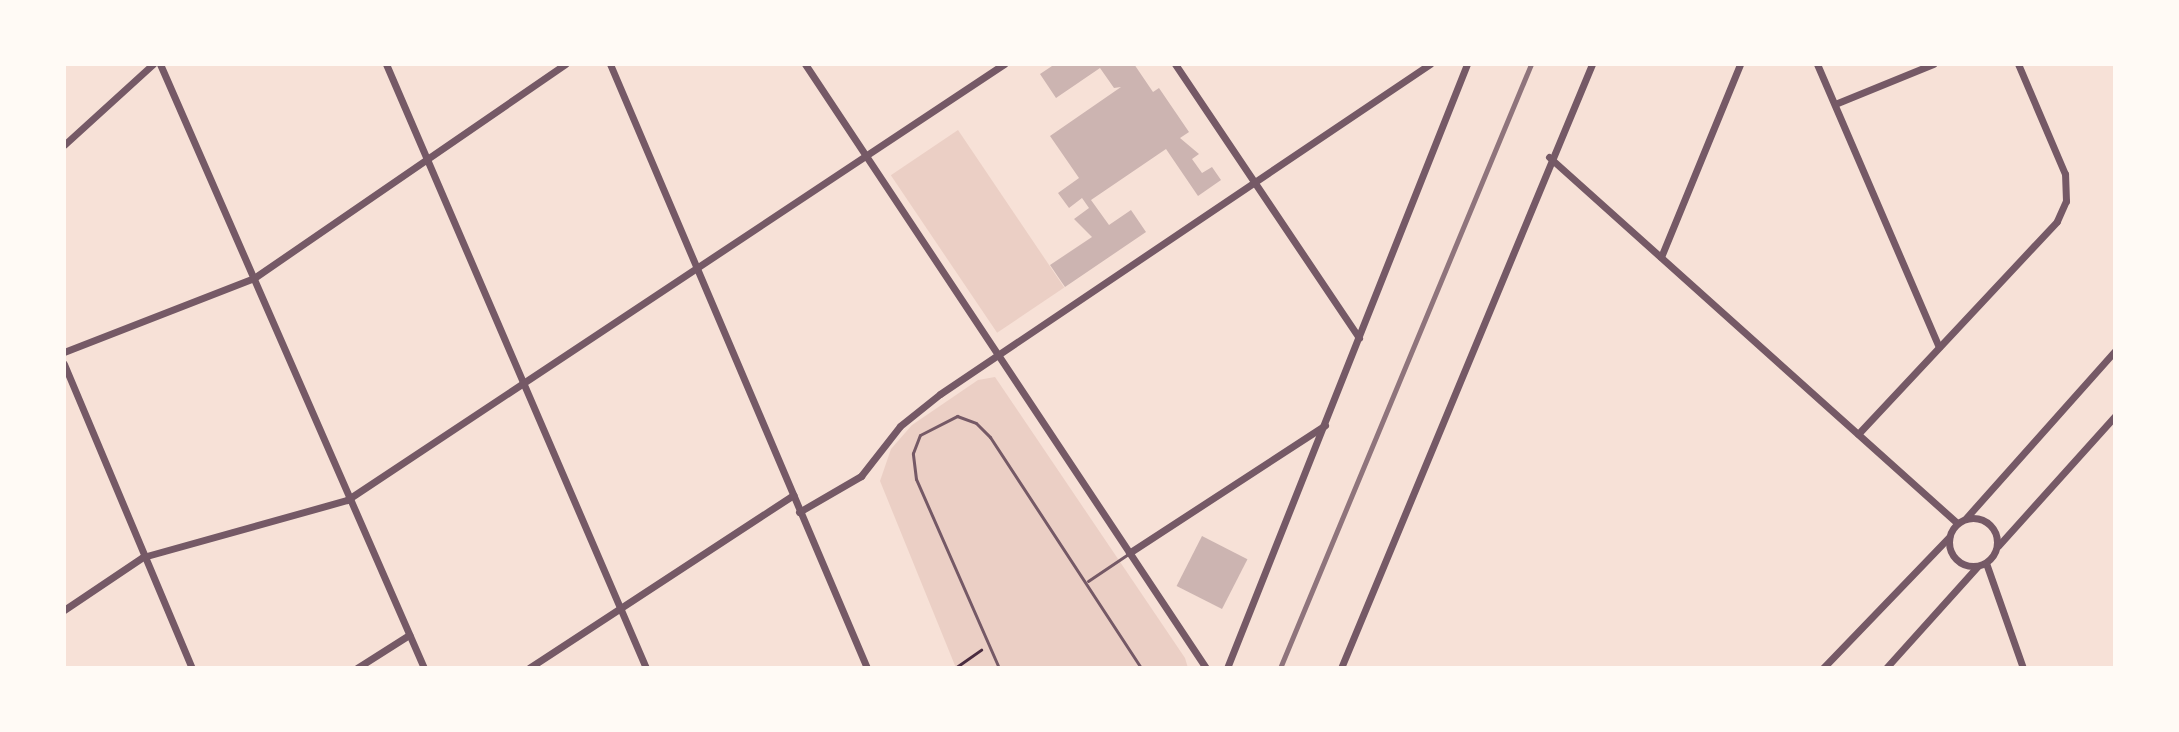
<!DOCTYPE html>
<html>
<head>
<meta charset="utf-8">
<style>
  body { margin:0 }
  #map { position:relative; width:2179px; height:732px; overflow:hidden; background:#f7e1d7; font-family:"Source Serif 4",serif }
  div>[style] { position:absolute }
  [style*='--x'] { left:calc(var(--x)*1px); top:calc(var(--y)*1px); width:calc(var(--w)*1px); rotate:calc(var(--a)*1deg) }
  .green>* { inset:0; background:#ebcfc5; transform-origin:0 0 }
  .building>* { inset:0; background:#ccb4b1; transform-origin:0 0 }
  .path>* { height:3px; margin:-1.5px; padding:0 1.5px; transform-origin:1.5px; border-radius:1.5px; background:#4a2c40 }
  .service>* { height:3px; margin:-1.5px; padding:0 1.5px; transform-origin:1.5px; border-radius:1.5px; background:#755966 }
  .minor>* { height:7px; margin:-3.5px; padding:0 3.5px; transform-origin:3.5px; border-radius:3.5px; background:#755966 }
  .minor>.ring { margin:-3.5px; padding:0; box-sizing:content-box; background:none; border:7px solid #755966; border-radius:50% }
  .rail>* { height:5px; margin:-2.5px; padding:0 2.5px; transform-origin:2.5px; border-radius:2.5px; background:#8f747c }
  span { translate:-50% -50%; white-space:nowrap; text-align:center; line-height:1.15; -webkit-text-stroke:7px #fffaf5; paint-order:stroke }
  .frame { position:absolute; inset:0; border:66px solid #fffaf5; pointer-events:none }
</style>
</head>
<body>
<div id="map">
  <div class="green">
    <i style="left:958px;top:130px;width:190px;height:81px;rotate:56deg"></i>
    <i style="clip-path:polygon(995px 377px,1185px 658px,1188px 668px,956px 668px,880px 481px,891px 449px,912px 425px,978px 380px)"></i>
  </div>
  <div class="building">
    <i style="clip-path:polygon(1055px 64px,1134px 64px,1153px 92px,1159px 88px,1189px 132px,1180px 138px,1199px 154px,1192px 159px,1202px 173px,1212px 167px,1221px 180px,1198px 196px,1166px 149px,1091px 200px,1109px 225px,1131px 210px,1146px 232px,1065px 287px,1050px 265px,1092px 237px,1074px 219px,1089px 208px,1082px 198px,1069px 208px,1058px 193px,1079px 178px,1050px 136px,1121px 87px,1114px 88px,1100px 68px,1056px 98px,1040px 74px)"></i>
    <i style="left:1202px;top:536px;width:51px;height:56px;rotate:27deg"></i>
  </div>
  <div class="path">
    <i style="--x:955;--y:668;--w:32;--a:-35"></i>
  </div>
  <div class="service">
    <i style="--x:1088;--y:581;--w:48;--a:-34"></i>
    <i style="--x:999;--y:668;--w:206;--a:-113.7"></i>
    <i style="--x:916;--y:479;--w:26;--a:-97"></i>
    <i style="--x:913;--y:453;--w:19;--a:-69"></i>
    <i style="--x:920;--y:435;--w:42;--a:-27.2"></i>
    <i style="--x:957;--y:416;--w:20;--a:20"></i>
    <i style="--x:976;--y:423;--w:20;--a:45"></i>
    <i style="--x:990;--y:437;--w:276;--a:56.8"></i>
  </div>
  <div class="minor">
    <i style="--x:160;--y:64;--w:659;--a:66.39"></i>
    <i style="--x:386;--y:64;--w:658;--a:66.71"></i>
    <i style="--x:610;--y:64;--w:656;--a:66.95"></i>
    <i style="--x:805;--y:64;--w:725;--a:56.42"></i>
    <i style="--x:1175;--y:64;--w:330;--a:56.1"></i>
    <i style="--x:1817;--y:64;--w:308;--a:66.7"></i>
    <i style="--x:1835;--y:104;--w:106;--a:-22.2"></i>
    <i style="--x:64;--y:145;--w:120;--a:-42.3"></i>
    <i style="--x:1549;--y:157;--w:548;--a:41.89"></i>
    <i style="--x:1661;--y:257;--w:209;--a:-67.7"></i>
    <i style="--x:64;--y:352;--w:204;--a:-21.3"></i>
    <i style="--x:254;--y:278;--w:378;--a:-34.5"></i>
    <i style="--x:64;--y:364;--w:330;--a:67.2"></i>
    <i style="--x:1858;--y:434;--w:291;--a:-46.9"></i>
    <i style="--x:2057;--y:221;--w:22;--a:-66"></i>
    <i style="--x:2066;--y:201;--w:27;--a:-92"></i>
    <i style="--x:2065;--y:174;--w:120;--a:-113.1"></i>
    <i style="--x:799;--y:512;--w:72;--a:-30.1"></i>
    <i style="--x:861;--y:476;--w:63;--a:-52"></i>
    <i style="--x:900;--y:426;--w:51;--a:-38.7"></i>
    <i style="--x:940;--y:394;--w:591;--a:-33.96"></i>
    <i class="ring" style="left:1949px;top:518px;width:41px;height:41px"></i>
    <i style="--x:1966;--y:518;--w:224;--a:-48.3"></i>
    <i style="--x:1998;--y:546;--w:175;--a:-48"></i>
    <i style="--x:1129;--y:553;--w:234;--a:-33.1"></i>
    <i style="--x:1986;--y:563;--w:111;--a:70.6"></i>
    <i style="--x:64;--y:610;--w:95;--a:-33.9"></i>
    <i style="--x:143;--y:557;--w:212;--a:-15.6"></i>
    <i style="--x:347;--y:500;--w:789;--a:-33.57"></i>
    <i style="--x:357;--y:668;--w:62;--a:-32.4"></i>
    <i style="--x:529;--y:668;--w:316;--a:-33.2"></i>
    <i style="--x:1227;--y:668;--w:650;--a:-68.33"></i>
    <i style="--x:1341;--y:668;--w:654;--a:-67.43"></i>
    <i style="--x:1823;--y:668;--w:182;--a:-46.1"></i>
    <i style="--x:1886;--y:668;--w:137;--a:-48"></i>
  </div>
  <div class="rail">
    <i style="--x:1280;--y:668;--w:654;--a:-67.43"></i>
  </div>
  <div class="frame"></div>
</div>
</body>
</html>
